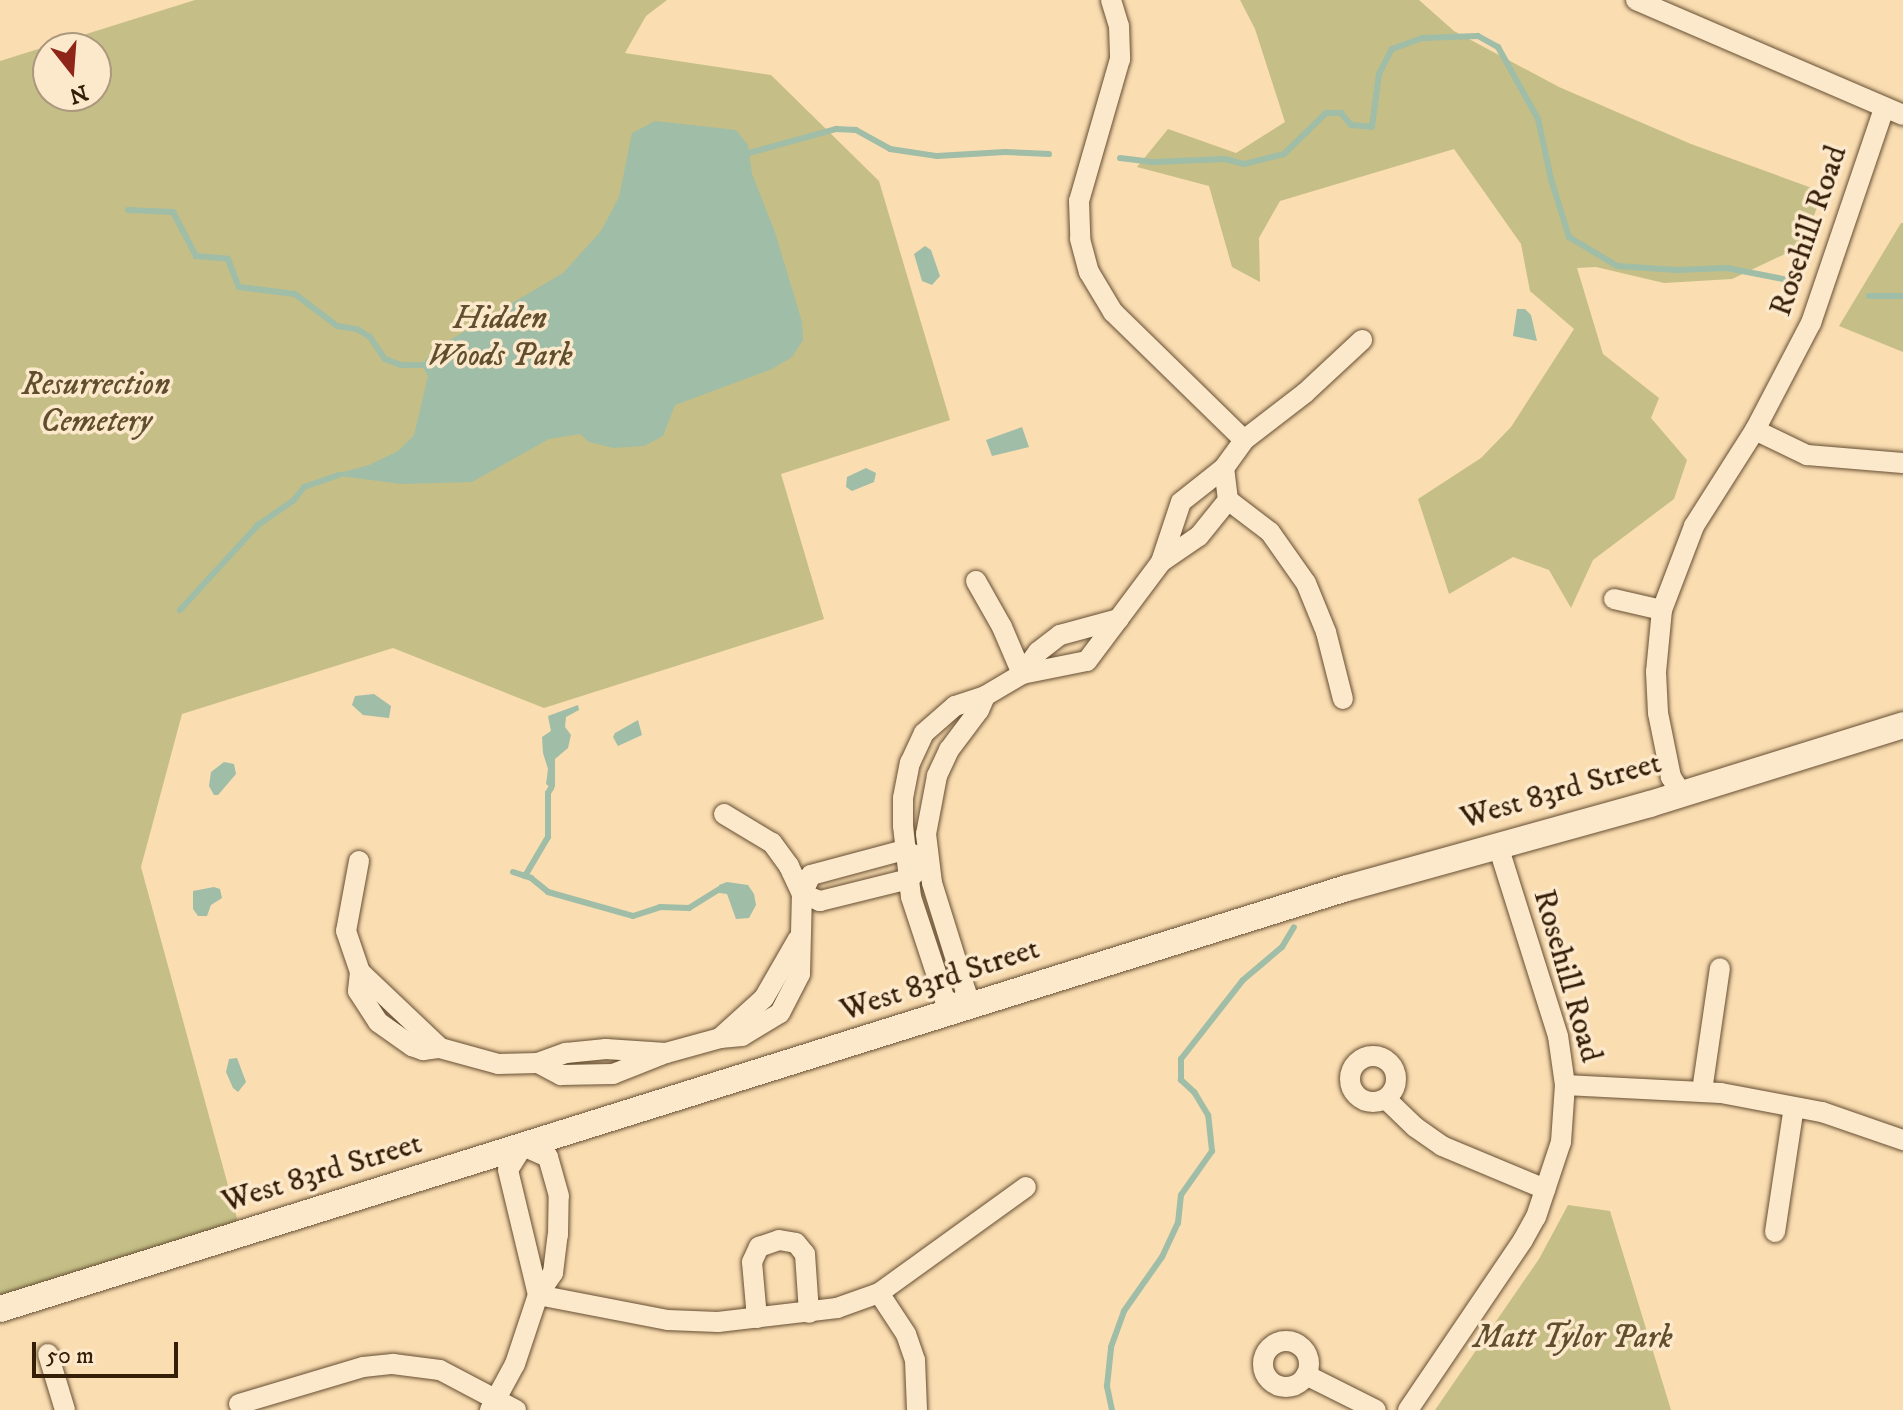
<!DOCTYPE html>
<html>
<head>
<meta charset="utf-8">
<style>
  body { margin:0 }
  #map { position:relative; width:1903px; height:1410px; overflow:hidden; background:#faddb1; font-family:"IM FELL DW Pica",serif }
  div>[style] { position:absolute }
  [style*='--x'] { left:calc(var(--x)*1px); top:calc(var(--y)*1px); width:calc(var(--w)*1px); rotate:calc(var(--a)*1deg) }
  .green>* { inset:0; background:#c5bf87 }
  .water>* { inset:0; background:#9fbda7 }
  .stream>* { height:6px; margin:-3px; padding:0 3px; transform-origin:3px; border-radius:3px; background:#9fbda7 }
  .roads { filter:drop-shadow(0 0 2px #664e32) drop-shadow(0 0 2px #664e32) }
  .minor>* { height:20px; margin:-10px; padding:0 10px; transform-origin:10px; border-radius:10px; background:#fce9cc }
  .minor>.ring { margin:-10px; padding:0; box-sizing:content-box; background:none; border:20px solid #fce9cc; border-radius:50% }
  .tertiary>* { height:26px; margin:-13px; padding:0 13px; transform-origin:13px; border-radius:13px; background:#fce9cc }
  span { translate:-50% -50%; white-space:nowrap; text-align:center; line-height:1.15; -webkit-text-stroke:7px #fce9cc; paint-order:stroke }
  .street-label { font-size:32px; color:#351e08 }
  .park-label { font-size:32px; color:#604e2e; font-style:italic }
  .north { position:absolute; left:32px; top:32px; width:80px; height:80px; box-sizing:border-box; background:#fce9cc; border:2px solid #ac987e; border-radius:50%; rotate:163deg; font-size:22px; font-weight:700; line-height:32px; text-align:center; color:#351e08 }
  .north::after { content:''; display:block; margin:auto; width:28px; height:36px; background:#8f2418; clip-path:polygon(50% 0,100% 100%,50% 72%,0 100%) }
  .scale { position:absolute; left:32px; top:1342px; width:146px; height:36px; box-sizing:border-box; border:4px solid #351e08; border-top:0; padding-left:10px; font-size:24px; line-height:28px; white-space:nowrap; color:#351e08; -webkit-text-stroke:6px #fce9cc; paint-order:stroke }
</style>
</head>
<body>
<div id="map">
  <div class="green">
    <i style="clip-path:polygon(evenodd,195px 0,667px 0,646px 16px,625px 53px,771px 75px,879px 181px,950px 420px,781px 474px,824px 619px,544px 708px,393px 648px,182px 714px,141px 867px,238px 1222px,0 1296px,0 61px,195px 0,48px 48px,96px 48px,96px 96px,48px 96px,48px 48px)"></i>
    <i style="clip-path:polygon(1240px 0,1419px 0,1454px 31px,1559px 87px,1691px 144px,1823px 192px,1802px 246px,1732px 279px,1664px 283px,1596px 267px,1577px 268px,1603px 354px,1659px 398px,1651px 418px,1687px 460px,1674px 499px,1593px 560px,1571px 608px,1549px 570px,1513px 557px,1449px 594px,1418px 499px,1481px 458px,1511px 427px,1574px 329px,1530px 291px,1521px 244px,1454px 149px,1280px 201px,1259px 238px,1260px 282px,1232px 267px,1209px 186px,1137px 167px,1168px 129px,1236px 153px,1285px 122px,1255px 29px)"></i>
    <i style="clip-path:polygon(1901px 223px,1903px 223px,1903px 352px,1839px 326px)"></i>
    <i style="clip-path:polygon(1568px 1205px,1610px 1211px,1671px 1410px,1435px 1410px,1539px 1259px)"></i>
  </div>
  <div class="water">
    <i style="clip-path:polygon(655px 121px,736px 130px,748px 145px,752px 174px,775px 232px,802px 322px,803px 340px,792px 357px,772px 369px,675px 405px,663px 436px,644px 446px,614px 448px,589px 442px,580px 434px,549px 439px,472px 482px,402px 484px,332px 475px,369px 465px,398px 451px,414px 435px,428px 376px,422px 365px,433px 350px,563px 273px,601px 231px,619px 197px,632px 133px)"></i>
    <i style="clip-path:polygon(925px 246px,931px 250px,940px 276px,932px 285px,922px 281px,914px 254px)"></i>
    <i style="clip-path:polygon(1517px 309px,1525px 309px,1531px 315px,1537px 341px,1513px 336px)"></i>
    <i style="clip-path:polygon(1022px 427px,1029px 447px,992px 456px,986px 440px)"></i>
    <i style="clip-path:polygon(866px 468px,876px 473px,874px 482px,852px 491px,846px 487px,847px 477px)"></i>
    <i style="clip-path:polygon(374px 694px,391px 706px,389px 718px,363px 715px,352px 705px,355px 696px)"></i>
    <i style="clip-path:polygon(578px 705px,579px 710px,566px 717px,565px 727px,571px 735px,568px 748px,555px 759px,555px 787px,551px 788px,546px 784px,548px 769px,543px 753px,542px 737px,551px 731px,548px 716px)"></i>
    <i style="clip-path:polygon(638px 720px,642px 735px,618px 746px,613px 737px,615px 733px)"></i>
    <i style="clip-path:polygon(224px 762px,234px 764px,236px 774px,218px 795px,214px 795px,209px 786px,211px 772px)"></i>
    <i style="clip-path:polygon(727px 882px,748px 885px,754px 894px,756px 905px,749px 918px,736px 919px,727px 894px,719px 893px,719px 885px)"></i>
    <i style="clip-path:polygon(214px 887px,220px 889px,222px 898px,211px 905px,207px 916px,198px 916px,193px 909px,193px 891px)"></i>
    <i style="clip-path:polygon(237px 1058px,246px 1082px,238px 1092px,233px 1088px,226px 1072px,229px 1059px)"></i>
  </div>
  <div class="stream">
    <i style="--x:742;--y:155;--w:98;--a:-15.5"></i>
    <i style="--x:836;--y:129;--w:20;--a:3"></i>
    <i style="--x:856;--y:130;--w:39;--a:29"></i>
    <i style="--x:890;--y:149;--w:48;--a:8.5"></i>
    <i style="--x:937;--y:156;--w:68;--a:-3.4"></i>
    <i style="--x:1005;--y:152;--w:44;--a:2.6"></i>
    <i style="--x:1120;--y:158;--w:35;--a:7"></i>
    <i style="--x:1155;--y:162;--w:70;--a:-2.5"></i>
    <i style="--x:1225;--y:159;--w:20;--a:15"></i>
    <i style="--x:1244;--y:164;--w:41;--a:-14"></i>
    <i style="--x:1284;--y:154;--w:59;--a:-44.3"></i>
    <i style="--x:1326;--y:113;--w:15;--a:0"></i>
    <i style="--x:1341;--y:113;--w:16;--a:50"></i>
    <i style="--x:1351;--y:125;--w:21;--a:5"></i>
    <i style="--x:1372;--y:127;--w:53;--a:-82.5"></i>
    <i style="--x:1379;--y:74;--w:28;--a:-63"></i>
    <i style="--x:1392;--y:49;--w:33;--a:-20"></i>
    <i style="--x:1423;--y:38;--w:55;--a:-2.1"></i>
    <i style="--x:1478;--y:36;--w:23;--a:29"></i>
    <i style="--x:1498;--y:47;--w:82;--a:60.9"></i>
    <i style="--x:1538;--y:119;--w:61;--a:77.8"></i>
    <i style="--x:1551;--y:179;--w:61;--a:72.8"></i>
    <i style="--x:1569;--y:237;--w:56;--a:31.1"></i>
    <i style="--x:1617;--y:266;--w:60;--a:3.8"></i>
    <i style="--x:1677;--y:270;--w:50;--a:-2.3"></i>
    <i style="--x:1727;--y:268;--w:57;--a:11.1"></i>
    <i style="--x:128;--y:210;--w:45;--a:2.5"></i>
    <i style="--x:173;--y:212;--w:50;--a:62.4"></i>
    <i style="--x:196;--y:256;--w:32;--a:5"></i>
    <i style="--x:228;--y:259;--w:30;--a:69"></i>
    <i style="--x:239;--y:287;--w:56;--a:7.1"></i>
    <i style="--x:295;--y:294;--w:53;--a:37.3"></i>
    <i style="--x:337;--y:326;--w:20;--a:9"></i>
    <i style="--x:357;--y:329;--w:15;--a:32"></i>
    <i style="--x:370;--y:337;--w:27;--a:56"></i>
    <i style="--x:385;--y:359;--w:17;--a:21"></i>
    <i style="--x:401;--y:365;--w:27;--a:0"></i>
    <i style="--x:1869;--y:296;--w:34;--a:0"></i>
    <i style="--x:180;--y:610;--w:115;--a:-47.5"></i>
    <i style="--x:258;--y:525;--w:44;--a:-34.8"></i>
    <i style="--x:294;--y:500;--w:16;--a:-52"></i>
    <i style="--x:304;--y:487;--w:37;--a:-19"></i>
    <i style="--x:513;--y:872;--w:19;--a:18"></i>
    <i style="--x:531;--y:878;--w:22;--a:39"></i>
    <i style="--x:548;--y:892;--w:88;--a:15.8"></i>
    <i style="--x:633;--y:916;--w:28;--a:-18"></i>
    <i style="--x:660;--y:907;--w:29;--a:2"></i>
    <i style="--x:689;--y:908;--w:36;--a:-32"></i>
    <i style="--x:525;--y:876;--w:45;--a:-59.5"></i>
    <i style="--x:548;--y:837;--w:44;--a:-90"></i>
    <i style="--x:548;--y:793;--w:6;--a:-59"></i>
    <i style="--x:1112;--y:1410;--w:25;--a:-102"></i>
    <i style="--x:1107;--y:1386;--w:39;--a:-84"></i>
    <i style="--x:1111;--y:1347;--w:38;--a:-70"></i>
    <i style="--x:1124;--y:1311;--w:66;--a:-54.9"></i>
    <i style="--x:1162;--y:1257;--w:38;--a:-65"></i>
    <i style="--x:1178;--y:1223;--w:28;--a:-84"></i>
    <i style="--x:1181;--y:1195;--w:54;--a:-54.8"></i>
    <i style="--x:1212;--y:1151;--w:36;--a:-96"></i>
    <i style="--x:1208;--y:1115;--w:27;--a:-121"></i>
    <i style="--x:1194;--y:1092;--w:18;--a:-137"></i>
    <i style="--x:1181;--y:1080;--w:21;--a:-90"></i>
    <i style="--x:1181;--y:1059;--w:100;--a:-51.9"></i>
    <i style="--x:1243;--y:980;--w:51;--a:-40.2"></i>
    <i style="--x:1282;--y:947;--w:23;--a:-59"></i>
  </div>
  <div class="roads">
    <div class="minor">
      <i style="--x:1111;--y:0;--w:27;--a:73"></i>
      <i style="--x:1119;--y:26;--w:33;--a:88"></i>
      <i style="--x:1120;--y:59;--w:148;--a:106.1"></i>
      <i style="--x:1079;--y:201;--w:38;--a:88"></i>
      <i style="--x:1080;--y:239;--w:34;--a:75"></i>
      <i style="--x:1089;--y:272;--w:47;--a:59"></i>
      <i style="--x:1113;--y:312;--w:183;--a:44.3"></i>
      <i style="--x:1636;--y:0;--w:291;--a:23.3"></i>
      <i style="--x:1755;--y:430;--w:58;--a:25.7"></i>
      <i style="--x:1807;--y:455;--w:96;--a:4.8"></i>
      <i style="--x:1228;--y:500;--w:53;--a:37.3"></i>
      <i style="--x:1270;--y:532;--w:62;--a:54.8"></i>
      <i style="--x:1306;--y:583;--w:53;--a:67.8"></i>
      <i style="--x:1326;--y:632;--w:69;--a:75.8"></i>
      <i style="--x:1228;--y:500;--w:32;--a:-97"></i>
      <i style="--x:1224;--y:468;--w:34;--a:-54"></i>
      <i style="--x:1244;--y:440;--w:77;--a:-37.6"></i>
      <i style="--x:1305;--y:393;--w:78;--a:-42.9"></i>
      <i style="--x:1161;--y:562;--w:63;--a:-71.6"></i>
      <i style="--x:1181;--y:502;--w:55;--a:-38.3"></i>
      <i style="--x:976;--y:581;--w:53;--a:60.5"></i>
      <i style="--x:1002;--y:627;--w:51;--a:66.9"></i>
      <i style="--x:1614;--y:599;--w:49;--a:12.9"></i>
      <i style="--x:1022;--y:674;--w:66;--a:-11.3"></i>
      <i style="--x:1087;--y:661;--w:124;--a:-53.2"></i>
      <i style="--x:1161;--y:562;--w:46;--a:-34.4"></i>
      <i style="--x:1199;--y:536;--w:46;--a:-51.1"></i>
      <i style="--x:985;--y:696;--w:15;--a:113"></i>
      <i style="--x:979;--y:710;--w:50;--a:126.9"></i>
      <i style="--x:949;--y:750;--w:29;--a:115"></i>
      <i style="--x:937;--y:776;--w:59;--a:100.7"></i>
      <i style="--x:926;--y:834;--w:49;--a:83"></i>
      <i style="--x:932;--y:883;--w:114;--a:72.7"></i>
      <i style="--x:966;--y:992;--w:15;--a:110"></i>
      <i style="--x:961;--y:1006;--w:17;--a:-159"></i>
      <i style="--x:945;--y:1000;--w:108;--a:-108.3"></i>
      <i style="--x:911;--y:897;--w:71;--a:-96.4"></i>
      <i style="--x:903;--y:826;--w:28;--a:-90"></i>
      <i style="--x:903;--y:798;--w:36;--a:-79"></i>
      <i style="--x:910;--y:763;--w:33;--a:-65"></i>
      <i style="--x:924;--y:733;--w:41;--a:-41.1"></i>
      <i style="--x:955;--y:706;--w:32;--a:-18"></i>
      <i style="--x:985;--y:696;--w:43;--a:-30.7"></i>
      <i style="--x:1022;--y:674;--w:27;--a:-54"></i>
      <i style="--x:1038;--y:652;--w:28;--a:-38"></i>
      <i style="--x:1060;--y:635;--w:61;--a:-15.2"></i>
      <i style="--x:1680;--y:791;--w:17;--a:-123"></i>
      <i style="--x:1671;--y:777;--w:65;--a:-101.5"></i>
      <i style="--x:1658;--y:713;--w:41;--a:-92.8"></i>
      <i style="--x:1656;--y:672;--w:62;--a:-84.5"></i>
      <i style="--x:1662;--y:610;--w:90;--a:-69.1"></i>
      <i style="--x:1694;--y:526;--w:114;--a:-57.6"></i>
      <i style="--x:1755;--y:430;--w:121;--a:-62.4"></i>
      <i style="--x:1811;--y:323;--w:227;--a:-71.2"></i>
      <i style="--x:904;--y:850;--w:26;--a:25"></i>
      <i style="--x:928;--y:861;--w:26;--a:137"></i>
      <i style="--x:909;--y:879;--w:92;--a:166.1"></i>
      <i style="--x:820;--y:901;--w:19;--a:-159"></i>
      <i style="--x:802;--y:894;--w:21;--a:-65"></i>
      <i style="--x:811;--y:875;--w:96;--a:-15"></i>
      <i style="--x:359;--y:861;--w:71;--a:100.5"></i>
      <i style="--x:346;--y:931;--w:43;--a:71.1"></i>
      <i style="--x:360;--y:972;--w:19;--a:96"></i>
      <i style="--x:358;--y:991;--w:37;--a:57"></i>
      <i style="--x:378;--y:1022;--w:42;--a:35.2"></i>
      <i style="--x:412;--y:1046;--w:12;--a:20"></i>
      <i style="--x:423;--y:1050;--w:17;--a:-7"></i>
      <i style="--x:440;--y:1048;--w:60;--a:15.4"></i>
      <i style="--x:498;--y:1064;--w:40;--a:-1.4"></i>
      <i style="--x:538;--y:1063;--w:30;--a:-20"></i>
      <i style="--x:566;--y:1053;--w:40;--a:-5.7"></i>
      <i style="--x:606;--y:1049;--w:60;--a:3.8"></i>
      <i style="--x:360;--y:972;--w:110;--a:43.5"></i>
      <i style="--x:720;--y:1038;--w:59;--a:-42.3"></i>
      <i style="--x:764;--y:998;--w:68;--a:-60"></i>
      <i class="ring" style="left:1350px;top:1056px;width:26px;height:26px"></i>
      <i style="--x:538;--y:1063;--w:26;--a:28"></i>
      <i style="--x:561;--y:1075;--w:52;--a:-1.1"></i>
      <i style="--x:613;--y:1074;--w:57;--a:-21.6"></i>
      <i style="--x:666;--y:1053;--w:56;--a:-15.5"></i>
      <i style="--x:720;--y:1038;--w:22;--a:-5"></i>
      <i style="--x:742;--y:1036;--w:44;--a:-31.2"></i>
      <i style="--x:780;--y:1013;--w:44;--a:-62.9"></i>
      <i style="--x:800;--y:974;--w:80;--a:-88.6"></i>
      <i style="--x:802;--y:894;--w:31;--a:-115"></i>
      <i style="--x:789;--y:866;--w:29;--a:-126"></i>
      <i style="--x:772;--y:843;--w:56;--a:-148.9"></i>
      <i style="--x:1565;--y:1085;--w:156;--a:2.9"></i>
      <i style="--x:1721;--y:1093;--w:103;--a:10.7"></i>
      <i style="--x:1822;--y:1112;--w:86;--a:19.1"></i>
      <i style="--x:1702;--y:1091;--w:124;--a:-81.7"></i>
      <i style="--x:1386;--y:1099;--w:40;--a:44"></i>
      <i style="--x:1415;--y:1127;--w:33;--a:35"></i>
      <i style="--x:1442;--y:1146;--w:112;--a:22.7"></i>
      <i style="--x:1775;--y:1232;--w:126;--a:-81.4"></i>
      <i style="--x:879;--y:1293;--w:49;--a:56.6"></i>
      <i style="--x:906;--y:1334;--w:28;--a:71"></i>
      <i style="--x:915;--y:1360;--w:50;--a:87.7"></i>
      <i style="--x:538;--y:1295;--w:132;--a:10.9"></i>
      <i style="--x:668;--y:1320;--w:50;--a:2.3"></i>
      <i style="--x:718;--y:1322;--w:120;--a:-6.7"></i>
      <i style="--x:837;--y:1308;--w:45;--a:-19.7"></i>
      <i style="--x:879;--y:1293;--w:181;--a:-35.8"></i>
      <i style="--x:757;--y:1318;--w:56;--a:-95.1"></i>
      <i style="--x:752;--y:1262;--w:17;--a:-65"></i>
      <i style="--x:759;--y:1247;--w:21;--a:-19"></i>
      <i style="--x:779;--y:1240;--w:17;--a:10"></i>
      <i style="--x:796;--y:1243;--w:14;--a:51"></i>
      <i style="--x:805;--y:1254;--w:59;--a:86.1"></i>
      <i class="ring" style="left:1263px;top:1341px;width:26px;height:26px"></i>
      <i style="--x:48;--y:1354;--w:59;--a:73.1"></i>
      <i style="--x:1306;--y:1375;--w:78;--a:26.6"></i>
      <i style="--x:239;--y:1404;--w:129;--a:-16.6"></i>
      <i style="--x:363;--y:1367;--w:30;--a:-6"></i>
      <i style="--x:393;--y:1364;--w:47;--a:7.3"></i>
      <i style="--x:440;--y:1370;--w:86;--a:27.8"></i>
      <i style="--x:490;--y:1410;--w:52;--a:-61.5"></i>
      <i style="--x:515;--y:1364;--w:73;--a:-71.6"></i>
      <i style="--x:538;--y:1295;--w:27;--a:-56"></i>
      <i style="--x:553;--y:1273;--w:38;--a:-83"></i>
      <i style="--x:558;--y:1235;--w:39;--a:-89"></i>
      <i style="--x:559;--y:1196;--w:41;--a:-105.8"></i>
      <i style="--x:548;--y:1157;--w:27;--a:-156"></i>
      <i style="--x:523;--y:1146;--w:28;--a:122"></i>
      <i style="--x:508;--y:1170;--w:129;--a:76.5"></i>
      <i style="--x:1408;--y:1410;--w:205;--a:-55.9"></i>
      <i style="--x:1523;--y:1240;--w:26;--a:-61"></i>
      <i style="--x:1536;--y:1217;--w:79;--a:-71.6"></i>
      <i style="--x:1561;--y:1142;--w:57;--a:-86"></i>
      <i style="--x:1565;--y:1085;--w:49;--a:-98.1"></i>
      <i style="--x:1558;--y:1036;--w:199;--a:-107.5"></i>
    </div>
    <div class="tertiary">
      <i style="--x:0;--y:1309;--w:1411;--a:-17.36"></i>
      <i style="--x:1347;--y:888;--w:314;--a:-15.5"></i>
      <i style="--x:1650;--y:804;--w:265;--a:-17.3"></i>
    </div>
  </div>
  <div class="street-label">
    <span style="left:1809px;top:231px;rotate:-71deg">Rosehill Road</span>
    <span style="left:1561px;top:791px;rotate:-16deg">West 83rd Street</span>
    <span style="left:1567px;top:976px;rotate:74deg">Rosehill Road</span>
    <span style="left:940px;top:980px;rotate:-18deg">West 83rd Street</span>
    <span style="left:322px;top:1173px;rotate:-17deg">West 83rd Street</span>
  </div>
  <div class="park-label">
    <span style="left:500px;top:338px">Hidden<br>Woods Park</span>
    <span style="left:96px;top:404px">Resurrection<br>Cemetery</span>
    <span style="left:1573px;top:1338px">Matt Tylor Park</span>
  </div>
  <div class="north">N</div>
  <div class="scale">50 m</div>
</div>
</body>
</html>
